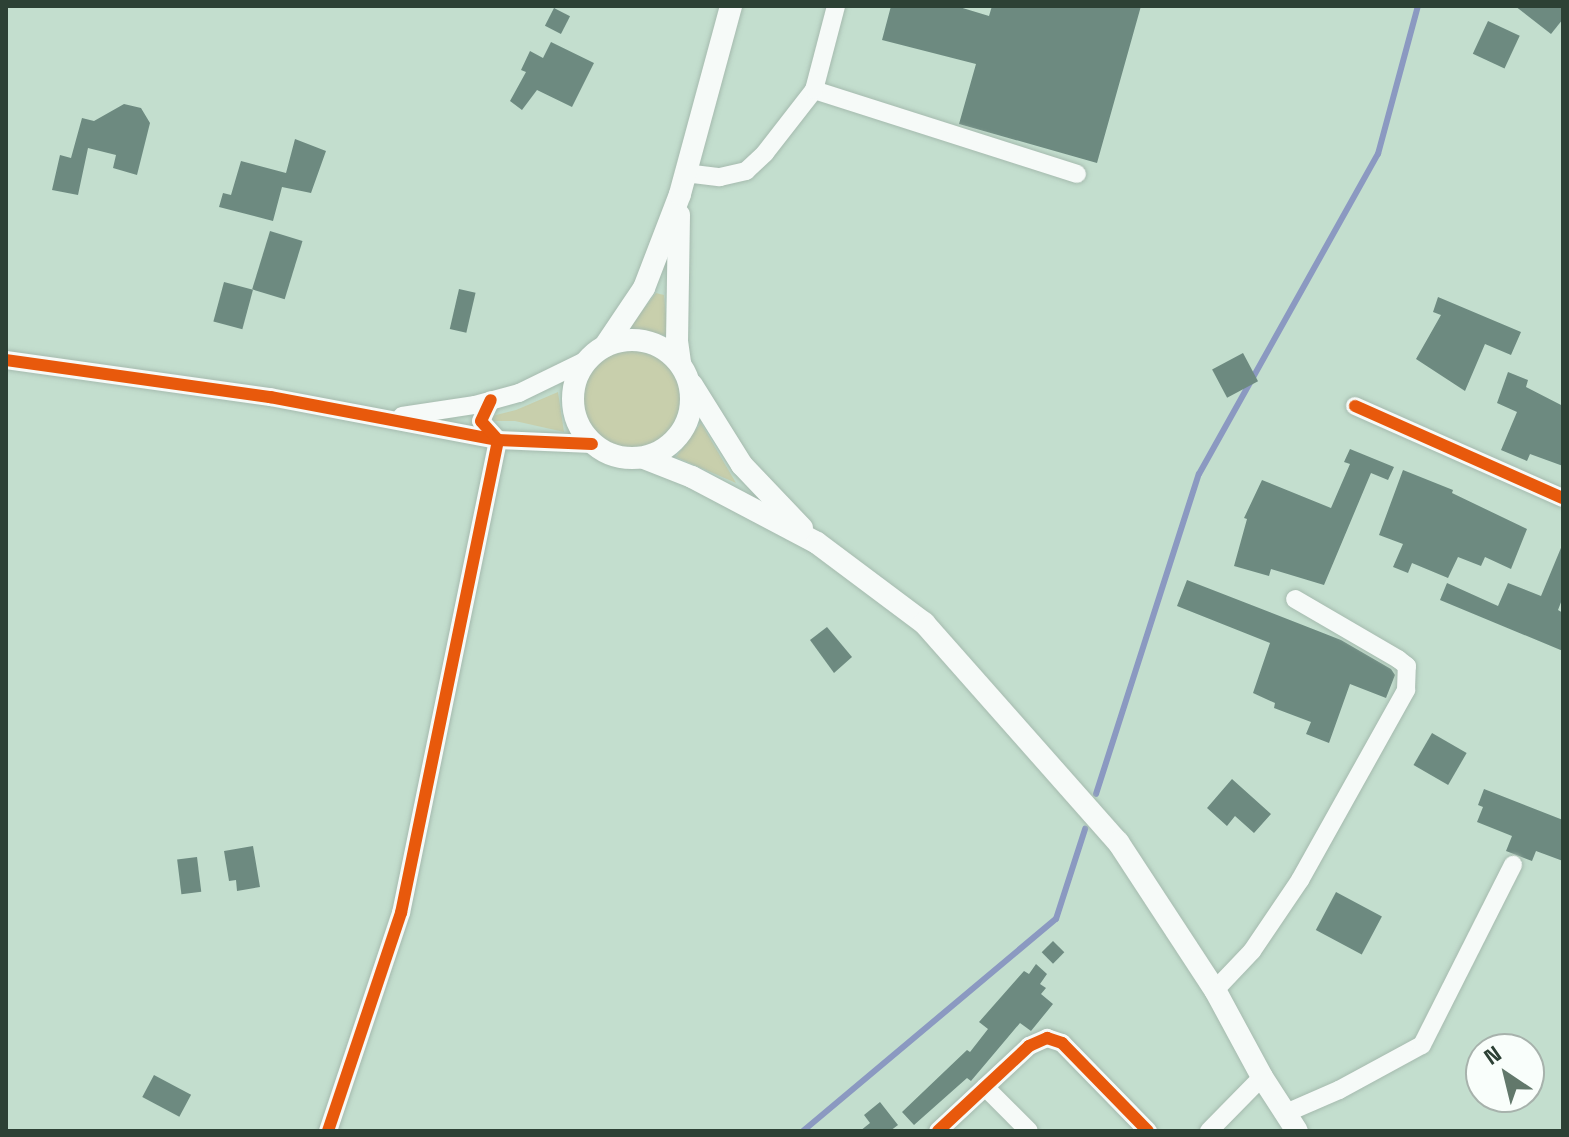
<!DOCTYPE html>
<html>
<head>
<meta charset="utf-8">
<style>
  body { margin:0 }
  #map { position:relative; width:1569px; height:1137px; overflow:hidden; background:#c3dece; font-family:"Space Grotesk",sans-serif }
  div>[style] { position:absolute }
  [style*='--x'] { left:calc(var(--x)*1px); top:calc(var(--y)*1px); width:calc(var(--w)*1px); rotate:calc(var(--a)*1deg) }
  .green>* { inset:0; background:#c8cfac }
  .round { border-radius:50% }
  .stream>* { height:6px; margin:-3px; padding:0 3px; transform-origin:3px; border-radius:3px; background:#8b99c1 }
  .building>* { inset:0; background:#6d8a80; transform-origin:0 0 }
  .roads { filter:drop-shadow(0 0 2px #a5baae) drop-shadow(0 0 2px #a5baae) }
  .minor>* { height:18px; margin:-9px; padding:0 9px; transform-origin:9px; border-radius:9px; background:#f6faf8 }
  .major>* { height:22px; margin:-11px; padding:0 11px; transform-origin:11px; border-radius:11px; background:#f6faf8 }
  .major>.ring { margin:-11px; padding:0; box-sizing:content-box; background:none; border:22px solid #f6faf8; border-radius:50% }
  .cycleway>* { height:12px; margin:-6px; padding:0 6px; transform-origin:6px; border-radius:6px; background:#e8590c }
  span { translate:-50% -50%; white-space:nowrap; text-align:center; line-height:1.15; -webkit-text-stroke:8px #f9fefb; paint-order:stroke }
  .frame { position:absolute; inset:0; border:8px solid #2d4135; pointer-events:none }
  .north { position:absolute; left:1465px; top:1033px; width:80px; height:80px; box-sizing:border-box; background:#f9fefb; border:2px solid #a7b2ac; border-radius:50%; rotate:325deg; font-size:22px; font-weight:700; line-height:32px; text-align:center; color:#2d4135 }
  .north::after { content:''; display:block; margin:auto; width:28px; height:36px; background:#62786b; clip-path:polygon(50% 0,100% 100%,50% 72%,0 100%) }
</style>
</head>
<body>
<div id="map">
  <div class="green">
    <i style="clip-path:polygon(656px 293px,664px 295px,668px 336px,629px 328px)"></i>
    <i class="round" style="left:582px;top:350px;width:98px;height:98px"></i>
    <i style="clip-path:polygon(558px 392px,564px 432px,515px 421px,488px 421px,488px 417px,516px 410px)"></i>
    <i style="clip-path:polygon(701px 423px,736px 483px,676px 457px)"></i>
  </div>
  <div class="stream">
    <i style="--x:1096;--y:794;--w:336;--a:-72.2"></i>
    <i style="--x:1199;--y:474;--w:367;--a:-60.8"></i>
    <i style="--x:1378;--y:154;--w:153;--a:-74.9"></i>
    <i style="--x:803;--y:1131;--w:330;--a:-40"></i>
    <i style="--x:1056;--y:919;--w:95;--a:-72.1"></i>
  </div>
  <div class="building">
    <i style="clip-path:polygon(891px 6px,956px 6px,989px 16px,992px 6px,1141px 6px,1097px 163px,959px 124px,976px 64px,882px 40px)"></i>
    <i style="clip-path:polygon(1515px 6px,1563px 6px,1563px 19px,1551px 34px)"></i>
    <i style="left:554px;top:8px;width:18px;height:20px;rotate:27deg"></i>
    <i style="left:1488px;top:21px;width:35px;height:36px;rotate:25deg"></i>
    <i style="clip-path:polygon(551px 42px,594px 63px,572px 107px,537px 90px,522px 110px,510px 101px,526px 72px,521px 70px,530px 51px,543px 58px)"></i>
    <i style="clip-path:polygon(124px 104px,141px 108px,150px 123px,137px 175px,113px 168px,116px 155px,88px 148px,78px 195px,52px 190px,60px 155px,71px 158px,82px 118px,94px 121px)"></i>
    <i style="clip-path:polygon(295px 139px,326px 151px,311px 193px,282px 187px,273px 221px,219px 207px,223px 193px,231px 195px,241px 161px,286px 173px)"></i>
    <i style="left:270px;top:231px;width:34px;height:61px;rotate:17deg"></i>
    <i style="left:224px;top:282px;width:30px;height:41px;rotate:15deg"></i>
    <i style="left:459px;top:289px;width:17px;height:41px;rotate:13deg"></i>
    <i style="clip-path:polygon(1438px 297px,1521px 332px,1511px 355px,1485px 344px,1465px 391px,1416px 359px,1441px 315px,1433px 312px)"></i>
    <i style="left:1243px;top:353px;width:32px;height:35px;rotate:62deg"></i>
    <i style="clip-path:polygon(1508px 372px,1528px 380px,1526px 387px,1563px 406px,1563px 466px,1530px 454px,1527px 461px,1501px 450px,1517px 412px,1497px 403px)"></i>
    <i style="clip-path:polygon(1350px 449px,1394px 467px,1388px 480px,1371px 473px,1324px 585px,1271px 569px,1269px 576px,1234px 566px,1247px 519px,1244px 518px,1262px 480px,1331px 508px,1350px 464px,1344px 462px)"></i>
    <i style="clip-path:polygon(1403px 470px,1453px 490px,1452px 493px,1527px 529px,1511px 569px,1485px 557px,1481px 566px,1458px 557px,1448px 578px,1412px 563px,1408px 573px,1393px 567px,1403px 544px,1379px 535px)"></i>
    <i style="clip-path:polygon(1563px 543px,1563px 597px,1558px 610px,1563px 613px,1563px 651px,1440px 600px,1447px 583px,1498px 606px,1508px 583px,1541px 596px)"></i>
    <i style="clip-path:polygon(1187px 580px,1341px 640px,1391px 669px,1395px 675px,1386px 698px,1350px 684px,1329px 743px,1306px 734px,1311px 722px,1274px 708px,1275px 703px,1253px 693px,1270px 643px,1177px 606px)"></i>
    <i style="clip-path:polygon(827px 627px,852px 657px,834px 673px,810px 640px)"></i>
    <i style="left:1432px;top:733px;width:40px;height:37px;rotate:30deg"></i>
    <i style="clip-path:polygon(1232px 779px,1271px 814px,1254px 833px,1235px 816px,1227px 826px,1207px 808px)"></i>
    <i style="clip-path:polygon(1484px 789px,1563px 820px,1563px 861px,1536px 851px,1532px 861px,1506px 851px,1512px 836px,1477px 822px,1483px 807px,1478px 805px)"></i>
    <i style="clip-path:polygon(253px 846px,260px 887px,237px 891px,236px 880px,229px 881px,224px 851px)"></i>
    <i style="left:197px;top:857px;width:35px;height:20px;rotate:83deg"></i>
    <i style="left:1336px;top:892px;width:52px;height:43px;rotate:28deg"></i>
    <i style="left:1053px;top:941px;width:16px;height:16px;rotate:45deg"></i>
    <i style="clip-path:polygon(1036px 964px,1047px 974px,1040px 984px,1046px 988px,1041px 994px,1053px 1004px,1031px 1031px,1020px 1023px,971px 1081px,967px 1078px,914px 1125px,902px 1112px,967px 1050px,970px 1052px,988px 1029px,979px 1022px,1024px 971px,1029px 974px)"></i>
    <i style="left:154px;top:1075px;width:42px;height:25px;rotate:28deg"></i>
    <i style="clip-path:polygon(880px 1102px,898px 1125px,890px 1131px,860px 1131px,870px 1123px,864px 1115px)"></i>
  </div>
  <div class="roads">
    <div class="minor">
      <i style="--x:814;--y:90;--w:276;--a:17.7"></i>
      <i style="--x:685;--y:173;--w:35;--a:7"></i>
      <i style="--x:720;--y:177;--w:27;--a:-13"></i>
      <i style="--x:746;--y:171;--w:26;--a:-43"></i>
      <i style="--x:765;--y:153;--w:80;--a:-52.1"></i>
      <i style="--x:814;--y:90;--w:87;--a:-75.3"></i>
      <i style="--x:6;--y:360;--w:267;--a:8"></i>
      <i style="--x:270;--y:397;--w:232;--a:10.7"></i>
      <i style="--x:498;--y:440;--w:94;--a:2.4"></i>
      <i style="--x:1355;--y:406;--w:227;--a:23.9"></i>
      <i style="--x:402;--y:416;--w:74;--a:-8.6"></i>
      <i style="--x:475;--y:405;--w:46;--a:-15.3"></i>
      <i style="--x:519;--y:393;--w:78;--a:-25.9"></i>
      <i style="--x:1215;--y:990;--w:54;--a:-46.5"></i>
      <i style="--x:1252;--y:951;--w:86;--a:-55.9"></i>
      <i style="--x:1300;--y:880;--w:218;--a:-60.8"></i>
      <i style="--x:1406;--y:690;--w:24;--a:-88"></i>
      <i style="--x:1407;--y:666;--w:11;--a:-142"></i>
      <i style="--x:1398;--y:659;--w:119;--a:-149.8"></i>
      <i style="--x:985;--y:1087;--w:62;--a:45"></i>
      <i style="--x:1286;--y:1113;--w:58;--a:-23.5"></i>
      <i style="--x:1339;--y:1090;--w:94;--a:-28.5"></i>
      <i style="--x:1422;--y:1045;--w:202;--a:-63.2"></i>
      <i style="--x:328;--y:1131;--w:230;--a:-71.5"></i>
      <i style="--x:401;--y:913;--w:483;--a:-78.4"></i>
      <i style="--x:498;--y:440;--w:25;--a:-132"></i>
      <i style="--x:481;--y:421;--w:23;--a:-65"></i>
      <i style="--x:938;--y:1131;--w:125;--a:-43"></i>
      <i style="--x:1029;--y:1046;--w:20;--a:-24"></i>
      <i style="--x:1047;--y:1038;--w:16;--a:18"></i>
      <i style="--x:1062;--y:1043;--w:123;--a:45.7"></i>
      <i style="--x:1209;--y:1131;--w:76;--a:-45.5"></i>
    </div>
    <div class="major">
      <i style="--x:679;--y:215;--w:126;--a:90.9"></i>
      <i style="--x:677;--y:341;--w:22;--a:82"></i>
      <i class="ring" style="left:573px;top:340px;width:96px;height:96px"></i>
      <i style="--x:605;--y:346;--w:70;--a:-56.1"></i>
      <i style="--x:644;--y:288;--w:101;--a:-69"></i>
      <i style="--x:680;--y:194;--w:195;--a:-74.8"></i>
      <i style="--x:692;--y:385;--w:94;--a:58"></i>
      <i style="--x:742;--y:465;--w:87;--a:46.4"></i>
      <i style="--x:644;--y:458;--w:52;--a:21.6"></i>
      <i style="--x:692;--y:477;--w:141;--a:27.8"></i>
      <i style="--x:817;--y:543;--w:134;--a:36.8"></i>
      <i style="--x:924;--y:623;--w:293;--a:48.5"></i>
      <i style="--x:1118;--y:842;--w:177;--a:56.8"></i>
      <i style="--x:1215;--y:990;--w:99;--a:61.6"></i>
      <i style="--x:1262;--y:1077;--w:64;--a:57.1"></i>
    </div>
  </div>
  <div class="cycleway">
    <i style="--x:6;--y:360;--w:267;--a:8"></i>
    <i style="--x:270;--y:397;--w:232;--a:10.7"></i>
    <i style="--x:498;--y:440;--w:94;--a:2.4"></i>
    <i style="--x:1355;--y:406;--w:227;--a:23.9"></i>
    <i style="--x:328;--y:1131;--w:230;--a:-71.5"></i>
    <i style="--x:401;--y:913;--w:483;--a:-78.4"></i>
    <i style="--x:498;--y:440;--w:25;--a:-132"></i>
    <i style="--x:481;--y:421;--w:23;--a:-65"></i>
    <i style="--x:938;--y:1131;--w:125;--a:-43"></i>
    <i style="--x:1029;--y:1046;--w:20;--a:-24"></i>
    <i style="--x:1047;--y:1038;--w:16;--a:18"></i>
    <i style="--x:1062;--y:1043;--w:123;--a:45.7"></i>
  </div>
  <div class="frame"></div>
  <div class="north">N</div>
</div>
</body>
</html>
